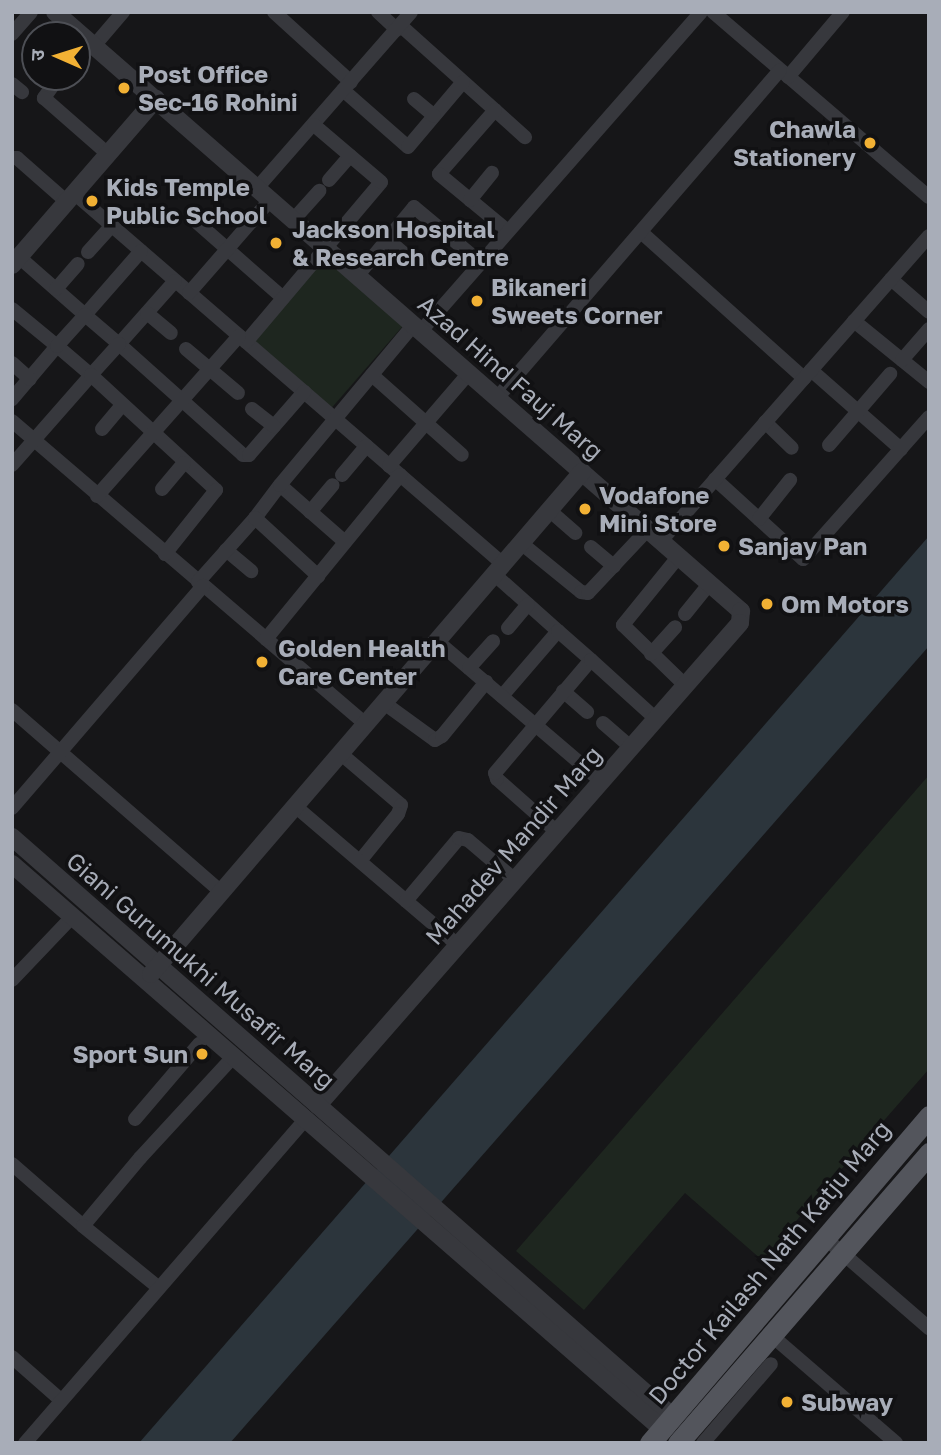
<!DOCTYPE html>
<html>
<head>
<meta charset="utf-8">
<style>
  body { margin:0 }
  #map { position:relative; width:941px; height:1455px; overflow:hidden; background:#161618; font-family:"Golos Text","Noto Sans Devanagari",sans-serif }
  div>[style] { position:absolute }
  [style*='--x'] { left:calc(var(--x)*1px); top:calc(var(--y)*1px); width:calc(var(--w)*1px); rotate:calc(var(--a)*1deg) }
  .green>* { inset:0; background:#1e261f; transform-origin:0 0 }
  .water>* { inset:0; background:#2c353c }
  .minor>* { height:14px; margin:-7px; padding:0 7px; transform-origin:7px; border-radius:7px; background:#37383d }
  .tertiary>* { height:18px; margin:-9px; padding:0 9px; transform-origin:9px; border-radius:9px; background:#37383d }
  .primary>* { height:21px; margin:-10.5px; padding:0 10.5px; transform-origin:10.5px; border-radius:10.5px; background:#53555c }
  .dots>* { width:19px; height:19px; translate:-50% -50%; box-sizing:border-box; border:4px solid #111113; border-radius:50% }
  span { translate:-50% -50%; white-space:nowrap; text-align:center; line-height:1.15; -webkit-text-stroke:7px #111113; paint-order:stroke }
  .poi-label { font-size:24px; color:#a8adb8; font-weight:700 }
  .left { translate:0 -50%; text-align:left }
  .right { translate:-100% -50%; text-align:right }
  .street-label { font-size:24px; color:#a8adb8 }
  .frame { position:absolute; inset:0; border:14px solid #a8adb8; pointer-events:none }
  .north { position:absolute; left:21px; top:21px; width:70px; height:70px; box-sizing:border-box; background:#111113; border:2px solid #4d4f55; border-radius:50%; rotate:273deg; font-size:19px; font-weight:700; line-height:28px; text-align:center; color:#a8adb8 }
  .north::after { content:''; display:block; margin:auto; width:24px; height:32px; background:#f2b134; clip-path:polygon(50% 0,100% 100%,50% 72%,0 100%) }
</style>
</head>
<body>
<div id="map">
  <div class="green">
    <i style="left:325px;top:257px;width:104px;height:110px;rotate:41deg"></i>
    <i style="clip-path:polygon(929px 775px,929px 1069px,762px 1260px,685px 1193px,584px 1310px,516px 1251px)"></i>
  </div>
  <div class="water">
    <i style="clip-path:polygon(929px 536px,929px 646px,230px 1443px,139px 1443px)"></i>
  </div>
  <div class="minor">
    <i style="--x:274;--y:12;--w:104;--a:42.3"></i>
    <i style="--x:378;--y:12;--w:26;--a:43"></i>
    <i style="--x:713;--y:12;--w:284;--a:40.6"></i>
    <i style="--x:400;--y:25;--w:168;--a:41.9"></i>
    <i style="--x:12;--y:34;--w:29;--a:-49"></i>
    <i style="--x:94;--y:46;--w:45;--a:-49.5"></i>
    <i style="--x:77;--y:55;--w:18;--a:-52"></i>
    <i style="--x:59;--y:77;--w:26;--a:126"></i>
    <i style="--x:44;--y:98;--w:85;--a:41.2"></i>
    <i style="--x:788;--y:77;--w:85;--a:-49.8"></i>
    <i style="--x:12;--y:84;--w:13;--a:39"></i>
    <i style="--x:343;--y:90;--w:86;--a:41.2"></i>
    <i style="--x:408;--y:147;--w:85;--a:-49.8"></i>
    <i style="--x:414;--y:99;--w:26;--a:40"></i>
    <i style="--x:495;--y:110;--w:85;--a:131.2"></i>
    <i style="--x:439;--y:174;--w:89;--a:39.6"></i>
    <i style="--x:12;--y:158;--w:5;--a:0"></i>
    <i style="--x:17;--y:158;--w:67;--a:41.3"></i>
    <i style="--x:329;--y:180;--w:32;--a:-49"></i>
    <i style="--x:258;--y:187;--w:232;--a:-48.8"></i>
    <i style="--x:74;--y:193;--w:567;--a:40.85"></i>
    <i style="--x:470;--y:200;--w:35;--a:-51"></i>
    <i style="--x:192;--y:218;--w:121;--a:41.3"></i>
    <i style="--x:294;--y:219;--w:38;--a:-48"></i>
    <i style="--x:641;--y:232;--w:219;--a:41.9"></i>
    <i style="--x:387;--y:239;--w:33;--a:41"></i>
    <i style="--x:88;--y:252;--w:36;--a:-48"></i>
    <i style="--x:19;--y:257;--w:88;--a:41.3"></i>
    <i style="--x:85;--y:315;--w:85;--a:-48.8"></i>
    <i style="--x:358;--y:275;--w:88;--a:-50.5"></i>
    <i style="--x:414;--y:207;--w:87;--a:39.9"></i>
    <i style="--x:891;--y:279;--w:50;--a:41"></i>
    <i style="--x:175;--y:281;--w:84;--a:131.6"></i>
    <i style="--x:119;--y:344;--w:166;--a:41.8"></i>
    <i style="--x:243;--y:455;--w:6;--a:0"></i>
    <i style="--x:249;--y:455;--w:84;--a:-48.9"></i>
    <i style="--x:56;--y:289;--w:33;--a:-49"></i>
    <i style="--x:189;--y:293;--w:125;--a:-48.9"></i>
    <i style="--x:12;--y:309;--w:58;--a:39.4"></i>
    <i style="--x:57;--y:346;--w:70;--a:130.3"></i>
    <i style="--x:147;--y:313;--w:31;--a:40"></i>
    <i style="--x:85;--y:315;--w:45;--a:40.5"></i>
    <i style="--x:119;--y:344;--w:42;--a:132.1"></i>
    <i style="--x:91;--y:375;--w:45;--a:-139.5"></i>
    <i style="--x:57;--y:346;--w:42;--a:-47.9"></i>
    <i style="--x:854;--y:321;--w:97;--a:39.1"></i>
    <i style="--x:421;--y:331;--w:424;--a:-48.7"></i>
    <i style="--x:246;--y:342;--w:209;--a:-49.8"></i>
    <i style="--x:381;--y:182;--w:88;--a:-139.6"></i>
    <i style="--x:186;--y:349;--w:68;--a:40.2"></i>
    <i style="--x:902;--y:360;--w:41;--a:-48.9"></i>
    <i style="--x:12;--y:363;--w:24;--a:42"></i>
    <i style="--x:811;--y:370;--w:120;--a:41.3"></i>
    <i style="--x:372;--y:375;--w:120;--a:41.6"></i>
    <i style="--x:497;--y:398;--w:433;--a:-49.2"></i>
    <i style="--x:252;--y:409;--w:28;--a:38"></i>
    <i style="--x:12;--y:421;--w:465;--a:40.6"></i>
    <i style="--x:765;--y:422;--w:37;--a:44"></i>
    <i style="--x:102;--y:429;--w:31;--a:-50"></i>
    <i style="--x:829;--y:445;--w:94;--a:-49.3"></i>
    <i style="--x:12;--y:465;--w:120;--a:-48.7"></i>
    <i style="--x:91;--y:375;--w:170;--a:42.6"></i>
    <i style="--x:216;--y:490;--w:82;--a:128.6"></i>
    <i style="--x:389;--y:466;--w:123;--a:-49.3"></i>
    <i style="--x:342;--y:475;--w:38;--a:-50"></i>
    <i style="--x:715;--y:479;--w:119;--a:42.3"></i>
    <i style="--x:803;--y:559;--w:190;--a:-48.4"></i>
    <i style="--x:162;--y:489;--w:34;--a:-50"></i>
    <i style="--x:97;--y:496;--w:214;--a:-48.4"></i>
    <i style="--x:549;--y:510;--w:35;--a:41"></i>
    <i style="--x:310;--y:512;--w:35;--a:-50"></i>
    <i style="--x:255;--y:518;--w:41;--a:-52.9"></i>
    <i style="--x:759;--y:519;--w:50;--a:-51.5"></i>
    <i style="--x:661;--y:541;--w:406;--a:-48.7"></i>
    <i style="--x:345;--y:542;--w:86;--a:-138.8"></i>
    <i style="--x:280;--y:485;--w:209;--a:-50.2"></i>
    <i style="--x:521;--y:543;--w:77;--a:39.2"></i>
    <i style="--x:581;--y:592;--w:7;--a:8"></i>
    <i style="--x:588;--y:593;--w:88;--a:-46.8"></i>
    <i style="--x:591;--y:547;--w:30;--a:40"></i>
    <i style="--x:226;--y:550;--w:33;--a:40"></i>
    <i style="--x:679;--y:556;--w:89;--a:129.1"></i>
    <i style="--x:623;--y:625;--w:86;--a:44.1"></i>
    <i style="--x:494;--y:574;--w:86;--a:41.7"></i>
    <i style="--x:558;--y:631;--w:86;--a:130.7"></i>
    <i style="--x:198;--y:582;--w:86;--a:-48.3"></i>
    <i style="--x:255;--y:518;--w:86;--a:42.6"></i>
    <i style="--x:685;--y:614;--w:40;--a:-51"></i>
    <i style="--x:508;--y:628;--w:31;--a:-50"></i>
    <i style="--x:558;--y:631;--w:44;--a:41.3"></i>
    <i style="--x:266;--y:639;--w:212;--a:-50.7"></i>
    <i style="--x:437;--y:641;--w:216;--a:40.5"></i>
    <i style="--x:651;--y:654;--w:36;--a:-48"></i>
    <i style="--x:469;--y:668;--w:36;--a:-48"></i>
    <i style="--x:563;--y:691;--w:32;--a:41"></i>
    <i style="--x:384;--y:703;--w:63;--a:36"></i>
    <i style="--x:435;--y:740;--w:8;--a:-30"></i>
    <i style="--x:442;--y:736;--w:70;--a:-50.8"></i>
    <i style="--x:12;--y:710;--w:277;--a:41"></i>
    <i style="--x:603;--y:723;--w:37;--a:41"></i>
    <i style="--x:340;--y:753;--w:80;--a:40.4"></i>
    <i style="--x:401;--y:805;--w:9;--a:108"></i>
    <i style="--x:398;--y:814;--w:60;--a:129"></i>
    <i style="--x:295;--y:806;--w:214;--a:40.5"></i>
    <i style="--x:12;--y:808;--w:293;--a:-49.3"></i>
    <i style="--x:557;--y:832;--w:80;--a:-138.5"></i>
    <i style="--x:497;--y:779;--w:6;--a:-108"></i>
    <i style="--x:495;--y:773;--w:148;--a:-49.7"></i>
    <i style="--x:591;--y:660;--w:88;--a:42.2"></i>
    <i style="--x:406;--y:901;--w:82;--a:-49.9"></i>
    <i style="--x:459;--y:838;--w:9;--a:13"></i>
    <i style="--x:468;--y:840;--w:62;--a:40.4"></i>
    <i style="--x:12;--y:980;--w:87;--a:-46.4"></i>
    <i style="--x:135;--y:1119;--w:99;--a:-49.5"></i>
    <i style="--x:12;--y:1164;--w:94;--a:41.1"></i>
    <i style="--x:83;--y:1226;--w:89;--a:-50"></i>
    <i style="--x:140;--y:1158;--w:139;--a:-47.3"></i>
    <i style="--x:83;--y:1226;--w:98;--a:39.2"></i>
    <i style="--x:825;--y:1238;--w:138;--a:40.9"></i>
    <i style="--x:771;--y:1335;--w:165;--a:40.8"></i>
    <i style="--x:12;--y:1357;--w:65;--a:41.3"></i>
    <i style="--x:25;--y:1443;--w:429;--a:-49.1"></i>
    <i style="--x:703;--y:1443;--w:104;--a:-49.3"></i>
  </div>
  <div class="tertiary">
    <i style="--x:55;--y:12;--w:911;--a:41.13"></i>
    <i style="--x:741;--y:611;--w:12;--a:95"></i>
    <i style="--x:740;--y:623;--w:641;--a:131.2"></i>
    <i style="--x:12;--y:265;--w:220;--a:-49.1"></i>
    <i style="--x:12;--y:837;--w:878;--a:41.26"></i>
    <i style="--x:12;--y:864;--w:861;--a:41"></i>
    <i style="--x:151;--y:974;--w:662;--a:-49.35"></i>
  </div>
  <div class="primary">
    <i style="--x:650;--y:1443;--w:430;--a:-49.5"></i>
    <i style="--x:678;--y:1443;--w:384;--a:-49.1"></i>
  </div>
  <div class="dots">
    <i style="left:124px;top:88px;background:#f2b134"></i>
    <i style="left:870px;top:143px;background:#f2b134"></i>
    <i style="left:92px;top:201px;background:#f2b134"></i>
    <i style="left:276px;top:243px;background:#f2b134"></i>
    <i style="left:477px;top:301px;background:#f2b134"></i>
    <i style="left:585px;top:509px;background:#f2b134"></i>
    <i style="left:724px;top:546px;background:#f2b134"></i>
    <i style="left:767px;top:604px;background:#f2b134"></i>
    <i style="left:262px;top:662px;background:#f2b134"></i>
    <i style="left:202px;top:1054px;background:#f2b134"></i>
    <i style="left:787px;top:1402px;background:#f2b134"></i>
  </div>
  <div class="poi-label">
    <span class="left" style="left:138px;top:88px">Post Office<br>Sec-16 Rohini</span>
    <span class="right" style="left:856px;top:143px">Chawla<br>Stationery</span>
    <span class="left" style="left:106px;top:201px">Kids Temple<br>Public School</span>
    <span class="left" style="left:292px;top:243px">Jackson Hospital<br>&amp; Research Centre</span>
    <span class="left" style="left:491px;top:301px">Bikaneri<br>Sweets Corner</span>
    <span class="left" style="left:599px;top:509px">Vodafone<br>Mini Store</span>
    <span class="left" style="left:738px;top:546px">Sanjay Pan</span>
    <span class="left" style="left:781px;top:604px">Om Motors</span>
    <span class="left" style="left:278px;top:662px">Golden Health<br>Care Center</span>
    <span class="right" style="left:188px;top:1054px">Sport Sun</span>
    <span class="left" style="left:801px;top:1402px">Subway</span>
  </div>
  <div class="street-label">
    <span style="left:511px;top:377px;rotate:41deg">Azad Hind Fauj Marg</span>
    <span style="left:513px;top:845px;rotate:-49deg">Mahadev Mandir Marg</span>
    <span style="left:201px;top:970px;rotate:41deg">Giani Gurumukhi Musafir Marg</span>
    <span style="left:769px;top:1262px;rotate:-50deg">Doctor Kailash Nath Katju Marg</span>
  </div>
  <div class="frame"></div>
  <div class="north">उ</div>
</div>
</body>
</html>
